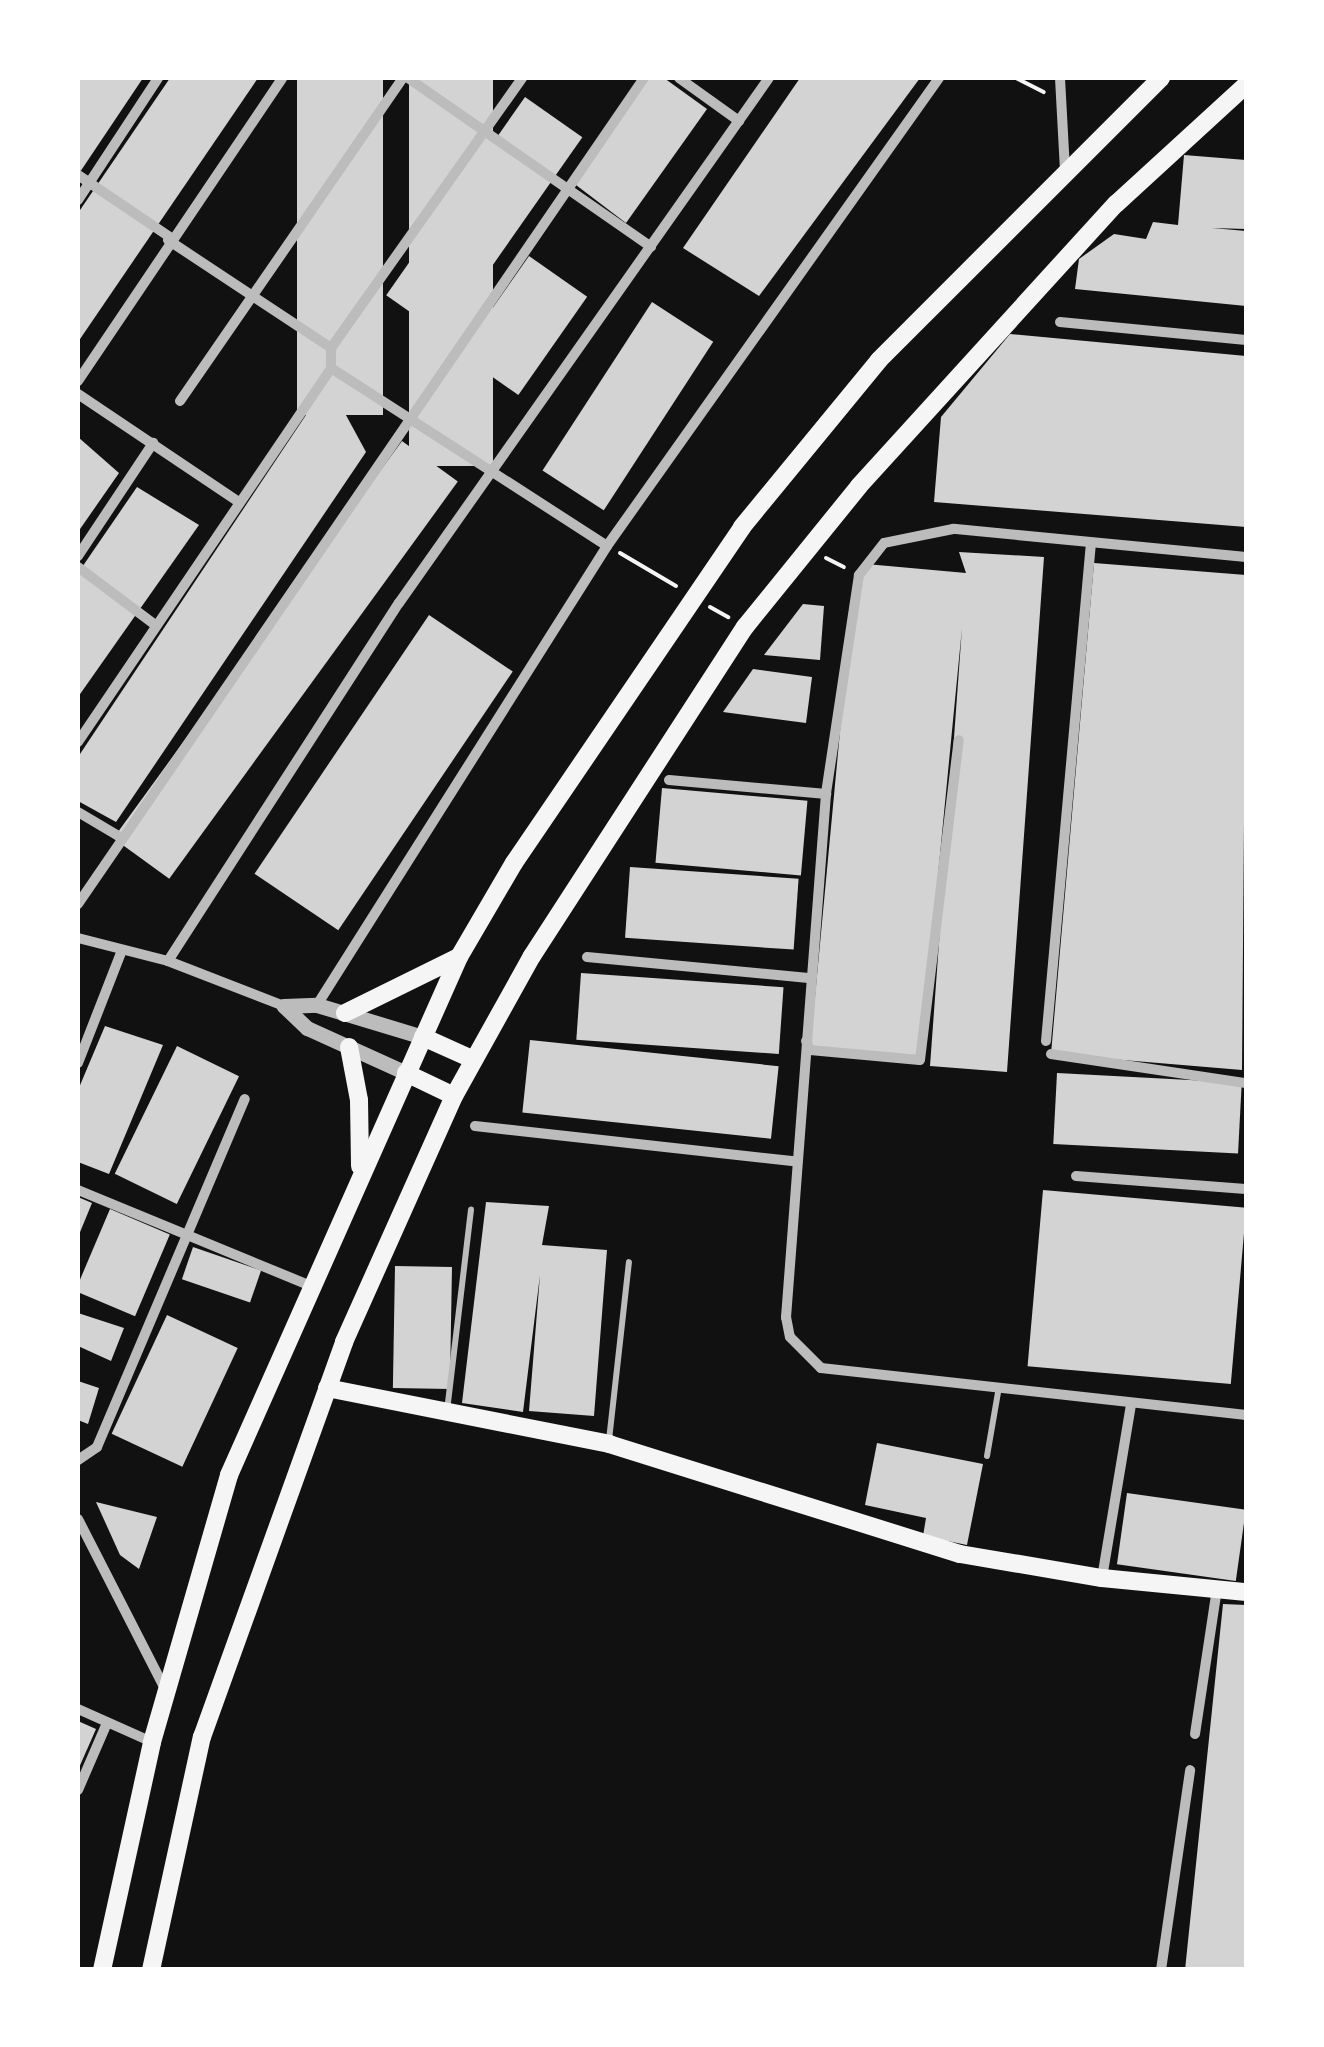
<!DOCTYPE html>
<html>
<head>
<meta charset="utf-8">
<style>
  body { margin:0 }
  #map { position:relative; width:1324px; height:2047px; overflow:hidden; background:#111; font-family:"Sofia Sans Condensed",sans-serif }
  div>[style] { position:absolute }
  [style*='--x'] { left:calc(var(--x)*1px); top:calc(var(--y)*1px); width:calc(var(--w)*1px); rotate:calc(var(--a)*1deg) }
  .building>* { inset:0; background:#d3d3d3; transform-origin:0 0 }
  .path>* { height:4px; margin:-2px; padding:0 2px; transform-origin:2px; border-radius:2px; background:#f5f5f5 }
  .service>* { height:6px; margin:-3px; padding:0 3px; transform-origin:3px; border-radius:3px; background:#bcbcbc }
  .minor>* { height:10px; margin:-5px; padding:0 5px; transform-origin:5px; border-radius:5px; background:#bcbcbc }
  .tertiary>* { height:15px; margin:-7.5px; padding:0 7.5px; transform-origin:7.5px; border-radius:7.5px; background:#bcbcbc }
  .secondary>* { height:18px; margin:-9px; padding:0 9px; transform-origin:9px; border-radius:9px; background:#f5f5f5 }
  span { translate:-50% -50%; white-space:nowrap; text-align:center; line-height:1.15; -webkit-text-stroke:10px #fff; paint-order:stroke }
  .frame { position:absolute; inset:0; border:80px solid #fff; pointer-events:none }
</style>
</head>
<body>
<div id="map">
  <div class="building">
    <i style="clip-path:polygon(78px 78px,143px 78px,78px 175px)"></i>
    <i style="clip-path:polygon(170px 78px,258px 78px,78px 342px,78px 213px)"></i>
    <i style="left:297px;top:78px;width:86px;height:337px"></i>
    <i style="left:409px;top:78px;width:84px;height:388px"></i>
    <i style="clip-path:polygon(645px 78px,664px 78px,707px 109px,626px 223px,576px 185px)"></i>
    <i style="clip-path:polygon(800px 78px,920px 78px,759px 296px,683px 248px)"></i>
    <i style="left:525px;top:97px;width:70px;height:242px;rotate:35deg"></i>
    <i style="clip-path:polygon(1184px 155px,1246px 160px,1246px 229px,1212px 228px,1246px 231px,1246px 306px,1075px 289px,1079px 259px,1114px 234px,1146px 239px,1153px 222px,1178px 225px)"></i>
    <i style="left:529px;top:256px;width:71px;height:120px;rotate:35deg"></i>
    <i style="left:652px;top:302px;width:73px;height:201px;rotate:33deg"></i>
    <i style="clip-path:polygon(1010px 334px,1246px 356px,1246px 527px,934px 502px,941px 417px)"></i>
    <i style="clip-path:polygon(328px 382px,366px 452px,116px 822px,78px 801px,78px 757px)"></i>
    <i style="clip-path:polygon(78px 437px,119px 473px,78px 532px)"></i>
    <i style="left:402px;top:441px;width:69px;height:491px;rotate:36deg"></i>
    <i style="clip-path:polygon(137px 487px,199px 525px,78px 697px,78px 573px)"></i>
    <i style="clip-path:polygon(959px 552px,1044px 557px,1007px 1072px,930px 1066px,962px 628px,920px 1060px,810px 1050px,854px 583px,866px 564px,966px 573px)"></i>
    <i style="clip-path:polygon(1094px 563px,1246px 575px,1242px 1070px,1051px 1054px)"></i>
    <i style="clip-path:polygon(803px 604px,824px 606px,820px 660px,764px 655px)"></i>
    <i style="left:429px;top:615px;width:101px;height:312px;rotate:34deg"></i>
    <i style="clip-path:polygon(753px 669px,812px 677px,806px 723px,723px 712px)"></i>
    <i style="left:662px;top:788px;width:146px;height:75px;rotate:5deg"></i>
    <i style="left:630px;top:867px;width:169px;height:71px;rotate:4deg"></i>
    <i style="left:581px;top:973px;width:203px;height:67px;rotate:4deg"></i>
    <i style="clip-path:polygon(105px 1026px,163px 1045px,109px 1174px,78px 1162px,78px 1090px)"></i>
    <i style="left:530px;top:1040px;width:250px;height:73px;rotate:6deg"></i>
    <i style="left:177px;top:1046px;width:69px;height:142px;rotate:26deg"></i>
    <i style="left:1057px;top:1073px;width:185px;height:71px;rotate:3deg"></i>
    <i style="left:1043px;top:1190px;width:204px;height:177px;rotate:5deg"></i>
    <i style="clip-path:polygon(78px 1197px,92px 1203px,78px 1237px)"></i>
    <i style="clip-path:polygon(486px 1202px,549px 1206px,542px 1245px,607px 1250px,594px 1416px,529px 1411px,540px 1275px,523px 1412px,462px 1403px)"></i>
    <i style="left:110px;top:1209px;width:65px;height:89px;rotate:23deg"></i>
    <i style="left:193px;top:1247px;width:72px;height:34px;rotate:19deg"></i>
    <i style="left:395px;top:1266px;width:57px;height:122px;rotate:1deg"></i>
    <i style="clip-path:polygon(78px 1313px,124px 1328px,111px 1361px,78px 1346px)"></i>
    <i style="left:167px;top:1315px;width:78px;height:131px;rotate:25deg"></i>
    <i style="clip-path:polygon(78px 1381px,99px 1388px,88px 1424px,78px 1420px)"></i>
    <i style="clip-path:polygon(877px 1443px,983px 1464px,967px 1545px,923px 1536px,926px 1518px,865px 1505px)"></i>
    <i style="left:1127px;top:1493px;width:120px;height:72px;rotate:8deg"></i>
    <i style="clip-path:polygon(96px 1502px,157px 1517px,139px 1569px,120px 1555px)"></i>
    <i style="clip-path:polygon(1223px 1604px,1246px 1605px,1246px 1970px,1185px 1970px)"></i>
    <i style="clip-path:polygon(78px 1721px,96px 1729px,78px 1770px)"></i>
  </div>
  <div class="path">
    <i style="--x:1016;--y:78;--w:31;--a:27"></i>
    <i style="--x:620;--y:553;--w:65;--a:30.5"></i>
    <i style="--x:826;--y:558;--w:20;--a:27"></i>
    <i style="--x:710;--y:607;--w:21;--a:29"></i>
  </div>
  <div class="service">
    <i style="--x:447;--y:1411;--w:203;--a:-83.2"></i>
    <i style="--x:609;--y:1440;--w:179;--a:-83.6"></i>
    <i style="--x:987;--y:1456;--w:65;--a:-80.2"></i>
  </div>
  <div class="minor">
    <i style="--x:408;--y:78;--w:296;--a:34.8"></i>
    <i style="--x:679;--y:78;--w:74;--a:35.6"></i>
    <i style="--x:1060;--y:78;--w:92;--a:86.9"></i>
    <i style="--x:78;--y:175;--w:111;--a:34"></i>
    <i style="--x:78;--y:200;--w:146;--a:-56.7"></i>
    <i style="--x:168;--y:240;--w:196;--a:33.5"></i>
    <i style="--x:1060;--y:322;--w:187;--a:5.5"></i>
    <i style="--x:331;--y:368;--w:328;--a:32.8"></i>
    <i style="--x:78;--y:381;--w:365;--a:-56"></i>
    <i style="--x:78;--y:394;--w:194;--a:33.9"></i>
    <i style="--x:180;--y:401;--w:393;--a:-55.4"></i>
    <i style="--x:78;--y:556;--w:136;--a:-56.4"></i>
    <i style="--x:1246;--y:557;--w:294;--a:-174.5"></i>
    <i style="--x:953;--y:529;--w:70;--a:168.5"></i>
    <i style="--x:884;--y:543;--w:41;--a:128"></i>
    <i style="--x:859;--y:575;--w:221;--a:98.6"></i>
    <i style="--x:826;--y:794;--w:525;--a:94.37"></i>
    <i style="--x:786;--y:1317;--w:20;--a:79"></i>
    <i style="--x:790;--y:1337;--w:44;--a:45"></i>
    <i style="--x:821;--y:1368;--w:428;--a:6.3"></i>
    <i style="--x:78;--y:567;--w:95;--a:36.9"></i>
    <i style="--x:78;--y:742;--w:452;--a:-55.9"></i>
    <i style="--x:331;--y:368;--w:20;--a:-90"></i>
    <i style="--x:331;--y:348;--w:331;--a:-54.7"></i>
    <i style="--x:669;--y:780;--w:158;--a:5.1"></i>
    <i style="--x:78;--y:812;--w:51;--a:30.6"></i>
    <i style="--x:78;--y:904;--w:1001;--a:-55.58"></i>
    <i style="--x:78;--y:938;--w:93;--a:14.3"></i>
    <i style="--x:168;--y:961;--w:124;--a:21.2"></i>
    <i style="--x:587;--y:957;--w:225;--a:5.4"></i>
    <i style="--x:168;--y:961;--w:426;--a:-57.2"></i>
    <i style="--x:399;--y:603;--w:642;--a:-54.83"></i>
    <i style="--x:317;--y:1005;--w:543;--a:-57.71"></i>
    <i style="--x:607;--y:546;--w:574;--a:-54.65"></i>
    <i style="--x:806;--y:1041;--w:10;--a:66"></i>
    <i style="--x:810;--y:1050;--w:110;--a:5.2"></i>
    <i style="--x:920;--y:1060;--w:322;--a:-83.1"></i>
    <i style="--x:1046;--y:1041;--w:500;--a:-84.84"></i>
    <i style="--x:1051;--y:1054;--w:197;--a:8.5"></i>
    <i style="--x:78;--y:1063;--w:121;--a:-68.7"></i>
    <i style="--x:475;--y:1126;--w:321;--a:6.3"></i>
    <i style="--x:1076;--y:1176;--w:170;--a:4.4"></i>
    <i style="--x:78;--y:1190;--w:249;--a:22.4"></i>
    <i style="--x:78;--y:1460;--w:23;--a:-34"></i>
    <i style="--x:97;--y:1447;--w:378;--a:-67"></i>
    <i style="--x:78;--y:1519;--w:193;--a:62.9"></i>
    <i style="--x:1102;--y:1578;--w:176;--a:-80.5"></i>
    <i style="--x:78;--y:1709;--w:81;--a:24"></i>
    <i style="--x:1195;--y:1734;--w:148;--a:-81.4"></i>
    <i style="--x:78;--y:1790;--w:73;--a:-66.6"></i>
    <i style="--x:1161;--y:1970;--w:202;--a:-81.7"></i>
  </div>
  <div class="tertiary">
    <i style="--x:284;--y:1006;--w:33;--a:-2"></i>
    <i style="--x:317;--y:1005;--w:111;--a:16.8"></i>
    <i style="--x:284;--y:1006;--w:32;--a:44"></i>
    <i style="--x:307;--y:1028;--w:109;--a:24.4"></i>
  </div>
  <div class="secondary">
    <i style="--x:345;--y:1013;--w:127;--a:-26.2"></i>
    <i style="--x:423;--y:1037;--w:54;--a:24.2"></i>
    <i style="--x:349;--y:1047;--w:54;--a:79.3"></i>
    <i style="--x:359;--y:1100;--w:66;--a:89.1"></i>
    <i style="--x:406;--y:1073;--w:53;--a:25.6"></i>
    <i style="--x:327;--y:1388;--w:288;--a:11.2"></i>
    <i style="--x:609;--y:1444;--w:368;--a:17.4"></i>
    <i style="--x:960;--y:1554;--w:144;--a:9.6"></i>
    <i style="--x:1102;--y:1578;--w:145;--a:5.6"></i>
    <i style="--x:102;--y:1970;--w:233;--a:-77.6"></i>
    <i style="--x:152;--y:1742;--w:278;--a:-73.9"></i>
    <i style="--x:229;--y:1475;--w:567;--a:-66.06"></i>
    <i style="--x:459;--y:957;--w:109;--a:-59.7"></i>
    <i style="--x:514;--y:863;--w:406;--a:-55.8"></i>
    <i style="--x:742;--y:527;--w:216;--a:-50.6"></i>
    <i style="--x:879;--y:360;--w:399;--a:-45"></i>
    <i style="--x:151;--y:1970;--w:239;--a:-77.7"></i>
    <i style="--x:202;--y:1737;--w:420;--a:-70.2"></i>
    <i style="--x:344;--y:1342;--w:269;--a:-65.9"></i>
    <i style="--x:454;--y:1096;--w:160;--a:-60.9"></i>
    <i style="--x:532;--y:956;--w:392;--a:-57.1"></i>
    <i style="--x:745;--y:627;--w:181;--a:-51"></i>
    <i style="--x:859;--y:486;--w:382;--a:-47.7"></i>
    <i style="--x:1116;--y:204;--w:176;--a:-42.5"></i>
  </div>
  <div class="frame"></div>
</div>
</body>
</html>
